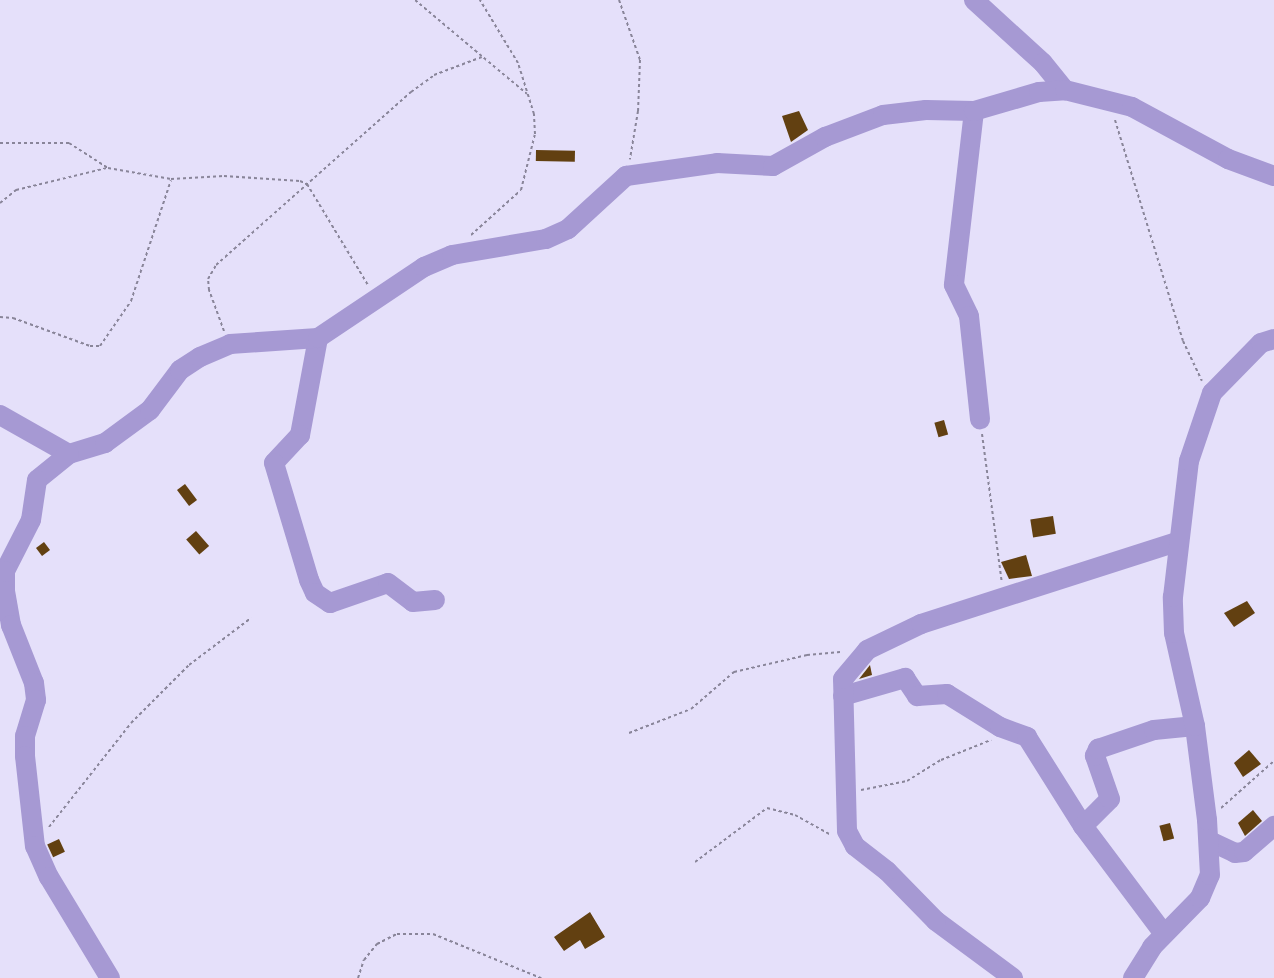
<!DOCTYPE html>
<html>
<head>
<meta charset="utf-8">
<style>
  body { margin:0 }
  #map { position:relative; width:1274px; height:978px; overflow:hidden; background:#e5e0fa; font-family:"Titillium Web",sans-serif }
  div>[style] { position:absolute }
  [style*='--x'] { left:calc(var(--x)*1px); top:calc(var(--y)*1px); width:calc(var(--w)*1px); rotate:calc(var(--a)*1deg) }
  .building>* { inset:0; background:#624011; transform-origin:0 0 }
  .path>* { height:2px; margin-top:-1px; transform-origin:0; background:repeating-linear-gradient(90deg,#898599 0 3px,transparent 0 6px) }
  .minor>* { height:20px; margin:-10px; padding:0 10px; transform-origin:10px; border-radius:10px; background:#a699d3 }
  span { translate:-50% -50%; white-space:nowrap; text-align:center; line-height:1.15; -webkit-text-stroke:6px #e5e0fa; paint-order:stroke }
</style>
</head>
<body>
<div id="map">
  <div class="building">
    <i style="clip-path:polygon(799px 111px,808px 130px,791px 142px,782px 116px)"></i>
    <i style="left:536px;top:150px;width:39px;height:11px;rotate:1deg"></i>
    <i style="left:944px;top:420px;width:15px;height:10px;rotate:74deg"></i>
    <i style="left:185px;top:484px;width:20px;height:10px;rotate:53deg"></i>
    <i style="left:1053px;top:516px;width:18px;height:23px;rotate:81deg"></i>
    <i style="left:196px;top:531px;width:20px;height:13px;rotate:49deg"></i>
    <i style="left:44px;top:542px;width:10px;height:10px;rotate:53deg"></i>
    <i style="clip-path:polygon(1026px 555px,1032px 576px,1009px 579px,1001px 562px)"></i>
    <i style="clip-path:polygon(1247px 601px,1255px 613px,1234px 627px,1224px 613px)"></i>
    <i style="clip-path:polygon(870px 665px,872px 675px,859px 679px)"></i>
    <i style="clip-path:polygon(1249px 750px,1261px 764px,1243px 777px,1234px 763px)"></i>
    <i style="clip-path:polygon(1253px 810px,1262px 821px,1245px 836px,1238px 823px)"></i>
    <i style="left:1170px;top:823px;width:16px;height:11px;rotate:75deg"></i>
    <i style="left:59px;top:839px;width:14px;height:13px;rotate:65deg"></i>
    <i style="clip-path:polygon(590px 912px,605px 937px,585px 949px,580px 940px,564px 951px,554px 937px)"></i>
  </div>
  <div class="path">
    <i style="--x:415;--y:0;--w:146;--a:40"></i>
    <i style="--x:619;--y:0;--w:64;--a:70.7"></i>
    <i style="--x:640;--y:60;--w:51;--a:92.2"></i>
    <i style="--x:638;--y:111;--w:49;--a:99.5"></i>
    <i style="--x:1115;--y:120;--w:231;--a:72.9"></i>
    <i style="--x:1183;--y:341;--w:44;--a:64.6"></i>
    <i style="--x:0;--y:143;--w:69;--a:0"></i>
    <i style="--x:69;--y:143;--w:46;--a:32.7"></i>
    <i style="--x:108;--y:168;--w:64;--a:9.9"></i>
    <i style="--x:171;--y:179;--w:53;--a:-3.2"></i>
    <i style="--x:224;--y:176;--w:76;--a:3.8"></i>
    <i style="--x:300;--y:181;--w:8;--a:23"></i>
    <i style="--x:307;--y:184;--w:118;--a:58.9"></i>
    <i style="--x:0;--y:203;--w:21;--a:-39"></i>
    <i style="--x:16;--y:190;--w:94;--a:-13.6"></i>
    <i style="--x:471;--y:235;--w:67;--a:-42"></i>
    <i style="--x:521;--y:190;--w:58;--a:-76"></i>
    <i style="--x:535;--y:134;--w:20;--a:-93"></i>
    <i style="--x:534;--y:114;--w:53;--a:-107.4"></i>
    <i style="--x:518;--y:63;--w:74;--a:-121.1"></i>
    <i style="--x:0;--y:317;--w:13;--a:4"></i>
    <i style="--x:13;--y:318;--w:82;--a:20"></i>
    <i style="--x:90;--y:346;--w:10;--a:0"></i>
    <i style="--x:100;--y:346;--w:55;--a:-55.4"></i>
    <i style="--x:131;--y:301;--w:127;--a:-71.7"></i>
    <i style="--x:224;--y:331;--w:44;--a:-110.1"></i>
    <i style="--x:209;--y:290;--w:11;--a:-95"></i>
    <i style="--x:208;--y:279;--w:16;--a:-60"></i>
    <i style="--x:216;--y:265;--w:261;--a:-41.6"></i>
    <i style="--x:411;--y:92;--w:29;--a:-36"></i>
    <i style="--x:434;--y:75;--w:51;--a:-20.6"></i>
    <i style="--x:982;--y:434;--w:150;--a:82.4"></i>
    <i style="--x:629;--y:733;--w:66;--a:-21.2"></i>
    <i style="--x:691;--y:709;--w:57;--a:-40.7"></i>
    <i style="--x:734;--y:672;--w:75;--a:-13.1"></i>
    <i style="--x:807;--y:655;--w:36;--a:-5"></i>
    <i style="--x:861;--y:790;--w:47;--a:-11.1"></i>
    <i style="--x:907;--y:781;--w:40;--a:-32"></i>
    <i style="--x:941;--y:760;--w:54;--a:-21.8"></i>
    <i style="--x:1221;--y:808;--w:71;--a:-41.6"></i>
    <i style="--x:49;--y:827;--w:132;--a:-51.7"></i>
    <i style="--x:131;--y:723;--w:82;--a:-45"></i>
    <i style="--x:189;--y:665;--w:78;--a:-37.2"></i>
    <i style="--x:695;--y:862;--w:90;--a:-36.9"></i>
    <i style="--x:767;--y:808;--w:29;--a:14"></i>
    <i style="--x:795;--y:815;--w:41;--a:29.1"></i>
    <i style="--x:358;--y:978;--w:19;--a:-72"></i>
    <i style="--x:364;--y:960;--w:21;--a:-51"></i>
    <i style="--x:377;--y:944;--w:22;--a:-27"></i>
    <i style="--x:397;--y:934;--w:36;--a:0"></i>
    <i style="--x:433;--y:934;--w:117;--a:22.2"></i>
  </div>
  <div class="minor">
    <i style="--x:974;--y:0;--w:93;--a:42.4"></i>
    <i style="--x:1043;--y:63;--w:35;--a:51"></i>
    <i style="--x:974;--y:111;--w:175;--a:96.6"></i>
    <i style="--x:954;--y:285;--w:34;--a:64"></i>
    <i style="--x:969;--y:316;--w:104;--a:83.9"></i>
    <i style="--x:318;--y:338;--w:99;--a:100.5"></i>
    <i style="--x:300;--y:435;--w:38;--a:133"></i>
    <i style="--x:274;--y:463;--w:122;--a:73.3"></i>
    <i style="--x:309;--y:580;--w:14;--a:65"></i>
    <i style="--x:315;--y:593;--w:18;--a:34"></i>
    <i style="--x:330;--y:603;--w:61;--a:-19"></i>
    <i style="--x:388;--y:583;--w:31;--a:37"></i>
    <i style="--x:413;--y:602;--w:22;--a:-5"></i>
    <i style="--x:0;--y:415;--w:79;--a:29.5"></i>
    <i style="--x:69;--y:454;--w:38;--a:-17"></i>
    <i style="--x:105;--y:443;--w:56;--a:-36.3"></i>
    <i style="--x:150;--y:410;--w:50;--a:-53.1"></i>
    <i style="--x:180;--y:370;--w:24;--a:-33"></i>
    <i style="--x:200;--y:357;--w:33;--a:-23"></i>
    <i style="--x:230;--y:344;--w:88;--a:-3.9"></i>
    <i style="--x:318;--y:338;--w:128;--a:-33.8"></i>
    <i style="--x:424;--y:267;--w:30;--a:-23"></i>
    <i style="--x:452;--y:255;--w:95;--a:-9.7"></i>
    <i style="--x:546;--y:239;--w:24;--a:-24"></i>
    <i style="--x:568;--y:229;--w:79;--a:-42.4"></i>
    <i style="--x:626;--y:176;--w:92;--a:-8.1"></i>
    <i style="--x:717;--y:163;--w:56;--a:3.1"></i>
    <i style="--x:773;--y:166;--w:60;--a:-29.1"></i>
    <i style="--x:825;--y:137;--w:62;--a:-20.8"></i>
    <i style="--x:883;--y:115;--w:43;--a:-6.6"></i>
    <i style="--x:926;--y:110;--w:48;--a:1.2"></i>
    <i style="--x:974;--y:111;--w:68;--a:-16.3"></i>
    <i style="--x:1039;--y:92;--w:26;--a:-4"></i>
    <i style="--x:1065;--y:90;--w:69;--a:14.2"></i>
    <i style="--x:1132;--y:107;--w:109;--a:28.4"></i>
    <i style="--x:1228;--y:159;--w:49;--a:20.3"></i>
    <i style="--x:69;--y:454;--w:41;--a:140.9"></i>
    <i style="--x:37;--y:480;--w:40;--a:98.5"></i>
    <i style="--x:31;--y:520;--w:57;--a:117"></i>
    <i style="--x:5;--y:571;--w:20;--a:90"></i>
    <i style="--x:5;--y:591;--w:35;--a:80"></i>
    <i style="--x:11;--y:625;--w:62;--a:68.4"></i>
    <i style="--x:34;--y:683;--w:17;--a:83"></i>
    <i style="--x:36;--y:700;--w:38;--a:107"></i>
    <i style="--x:25;--y:736;--w:20;--a:90"></i>
    <i style="--x:25;--y:756;--w:91;--a:83.7"></i>
    <i style="--x:35;--y:846;--w:34;--a:66"></i>
    <i style="--x:49;--y:877;--w:118;--a:58.9"></i>
    <i style="--x:843;--y:696;--w:65;--a:-16.2"></i>
    <i style="--x:905;--y:678;--w:22;--a:56"></i>
    <i style="--x:917;--y:696;--w:30;--a:-4"></i>
    <i style="--x:947;--y:694;--w:62;--a:31.9"></i>
    <i style="--x:1000;--y:727;--w:29;--a:20"></i>
    <i style="--x:1027;--y:737;--w:105;--a:57.8"></i>
    <i style="--x:1083;--y:826;--w:135;--a:53.1"></i>
    <i style="--x:1083;--y:826;--w:38;--a:-45"></i>
    <i style="--x:1110;--y:799;--w:46;--a:-109.2"></i>
    <i style="--x:1095;--y:756;--w:8;--a:-67"></i>
    <i style="--x:1098;--y:749;--w:59;--a:-18.7"></i>
    <i style="--x:1154;--y:730;--w:41;--a:-5.6"></i>
    <i style="--x:1210;--y:848;--w:6;--a:-51"></i>
    <i style="--x:1214;--y:843;--w:23;--a:25"></i>
    <i style="--x:1235;--y:853;--w:9;--a:-6"></i>
    <i style="--x:1244;--y:852;--w:40;--a:-41"></i>
    <i style="--x:1013;--y:978;--w:96;--a:-143.5"></i>
    <i style="--x:936;--y:921;--w:70;--a:-134.4"></i>
    <i style="--x:887;--y:871;--w:41;--a:-142"></i>
    <i style="--x:855;--y:846;--w:17;--a:-118"></i>
    <i style="--x:847;--y:831;--w:152;--a:-91.5"></i>
    <i style="--x:843;--y:679;--w:38;--a:-50"></i>
    <i style="--x:867;--y:650;--w:60;--a:-25.7"></i>
    <i style="--x:921;--y:624;--w:271;--a:-17.8"></i>
    <i style="--x:1133;--y:978;--w:36;--a:-58"></i>
    <i style="--x:1152;--y:947;--w:69;--a:-45.6"></i>
    <i style="--x:1200;--y:898;--w:25;--a:-67"></i>
    <i style="--x:1210;--y:875;--w:55;--a:-93.1"></i>
    <i style="--x:1207;--y:820;--w:95;--a:-97.3"></i>
    <i style="--x:1195;--y:726;--w:95;--a:-102.7"></i>
    <i style="--x:1174;--y:633;--w:36;--a:-92"></i>
    <i style="--x:1173;--y:597;--w:137;--a:-83.3"></i>
    <i style="--x:1189;--y:461;--w:72;--a:-71.3"></i>
    <i style="--x:1212;--y:393;--w:70;--a:-45.6"></i>
    <i style="--x:1261;--y:343;--w:14;--a:-17"></i>
  </div>
</div>
</body>
</html>
